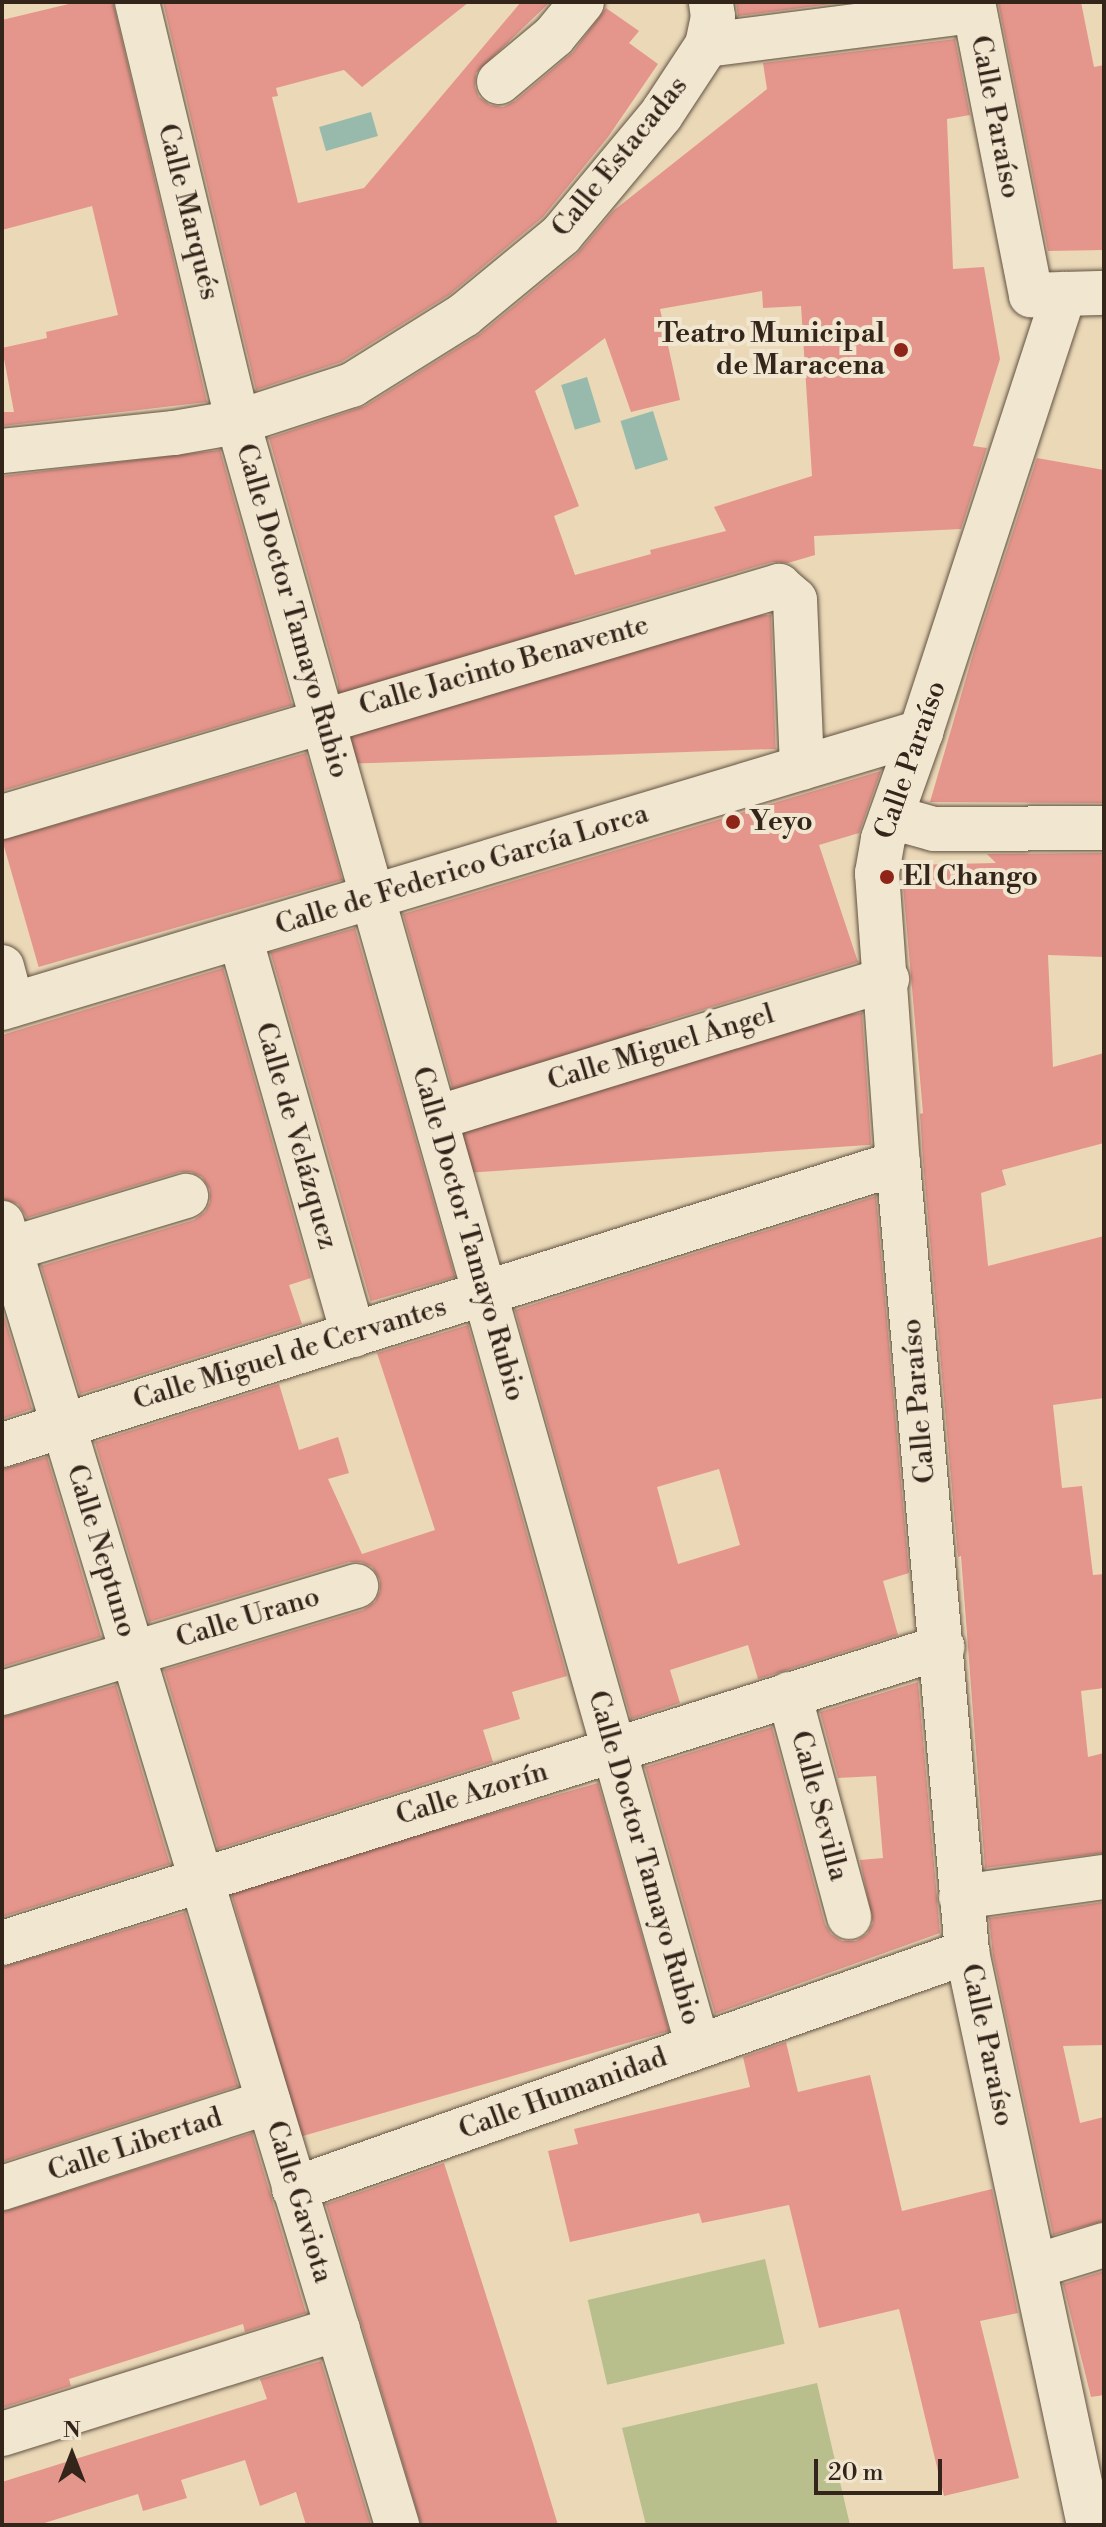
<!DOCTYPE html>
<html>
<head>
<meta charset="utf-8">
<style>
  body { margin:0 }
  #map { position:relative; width:1106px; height:2527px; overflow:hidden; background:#ead8b7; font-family:"Libre Bodoni",serif }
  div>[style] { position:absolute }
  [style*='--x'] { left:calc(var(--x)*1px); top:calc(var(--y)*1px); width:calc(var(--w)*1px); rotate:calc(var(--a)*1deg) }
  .green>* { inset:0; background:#b9be8d; transform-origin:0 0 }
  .water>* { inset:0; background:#98baac; transform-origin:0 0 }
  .building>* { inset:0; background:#e5968c; transform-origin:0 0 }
  .roads { filter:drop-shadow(0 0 2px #625242) drop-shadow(0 0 2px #625242) }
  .minor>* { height:44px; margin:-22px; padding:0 22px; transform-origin:22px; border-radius:22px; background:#f1e6d0 }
  .dots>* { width:22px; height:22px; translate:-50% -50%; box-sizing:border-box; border:4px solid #f1e6d0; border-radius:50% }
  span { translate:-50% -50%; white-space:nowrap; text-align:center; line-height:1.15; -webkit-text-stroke:8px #f1e6d0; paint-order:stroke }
  .street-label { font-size:28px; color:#34251b }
  .poi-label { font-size:28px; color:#34251b; font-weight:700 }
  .right { translate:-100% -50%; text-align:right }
  .left { translate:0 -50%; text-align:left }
  .frame { position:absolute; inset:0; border:4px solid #34251b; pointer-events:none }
  .north { position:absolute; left:32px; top:2415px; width:80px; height:80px; -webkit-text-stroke:6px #f1e6d0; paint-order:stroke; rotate:0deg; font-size:22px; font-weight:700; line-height:32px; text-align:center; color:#34251b }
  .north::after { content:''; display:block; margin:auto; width:28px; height:36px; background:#34251b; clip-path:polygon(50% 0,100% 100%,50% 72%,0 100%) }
  .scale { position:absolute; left:814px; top:2459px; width:128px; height:36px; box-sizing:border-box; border:4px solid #34251b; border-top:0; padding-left:10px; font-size:24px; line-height:28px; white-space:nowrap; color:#34251b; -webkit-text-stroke:6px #f1e6d0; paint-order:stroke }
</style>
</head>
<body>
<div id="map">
  <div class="green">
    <i style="left:765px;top:2259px;width:87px;height:182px;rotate:77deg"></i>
    <i style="clip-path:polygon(817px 2383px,850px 2525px,646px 2525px,622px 2428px)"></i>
  </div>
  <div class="water">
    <i style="left:371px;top:112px;width:25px;height:54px;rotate:74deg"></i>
    <i style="left:587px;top:377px;width:47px;height:27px;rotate:73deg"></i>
    <i style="left:653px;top:411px;width:51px;height:34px;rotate:73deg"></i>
  </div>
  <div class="building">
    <i style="clip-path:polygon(77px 2px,113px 2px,207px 402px,2px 426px,2px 412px,14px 412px,2px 348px,47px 338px,46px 332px,118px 315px,92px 206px,2px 230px,2px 20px)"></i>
    <i style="clip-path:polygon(163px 2px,469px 2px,362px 87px,344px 70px,276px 88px,278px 96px,272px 97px,298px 203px,364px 188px,521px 2px,550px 2px,476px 73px,475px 87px,479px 97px,490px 105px,503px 107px,515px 101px,573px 52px,606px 8px,639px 31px,629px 43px,658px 64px,608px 137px,543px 217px,449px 295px,341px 362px,256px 390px)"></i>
    <i style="clip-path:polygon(736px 2px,846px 2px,738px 16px)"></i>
    <i style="clip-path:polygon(998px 2px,1081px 2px,1094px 67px,1104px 65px,1104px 250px,1048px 251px)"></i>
    <i style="clip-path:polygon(evenodd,955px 39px,970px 115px,947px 119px,953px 269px,984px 267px,1000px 359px,973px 446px,987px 448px,961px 529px,814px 536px,815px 555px,788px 563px,772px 562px,340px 690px,269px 438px,365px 406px,480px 334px,577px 254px,613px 211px,767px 89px,763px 63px,955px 39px,762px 291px,763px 308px,801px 306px,812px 476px,714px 507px,726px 531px,650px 550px,651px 554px,575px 575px,554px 516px,579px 506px,535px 391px,605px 338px,631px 412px,680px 400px,660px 309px,762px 291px)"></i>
    <i style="clip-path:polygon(220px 450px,292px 705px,2px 791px,2px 476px)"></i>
    <i style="clip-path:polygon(1037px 458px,1104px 470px,1104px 803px,930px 802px,976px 644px)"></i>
    <i style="left:771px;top:615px;width:134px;height:435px;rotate:88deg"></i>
    <i style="left:306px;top:753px;width:132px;height:316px;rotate:74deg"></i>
    <i style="clip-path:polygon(881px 771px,859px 833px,819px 845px,858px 962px,452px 1087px,403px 914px)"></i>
    <i style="clip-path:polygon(1104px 853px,1104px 957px,1048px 955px,1053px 1067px,1104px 1053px,1104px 1143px,1002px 1170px,1006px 1185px,981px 1193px,988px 1266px,1104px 1236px,1104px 1398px,1053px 1405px,1062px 1488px,1082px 1486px,1093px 1575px,1104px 1574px,1104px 1688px,1081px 1691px,1088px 1757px,1104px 1753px,1104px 1853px,985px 1868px,961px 1556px,958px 1557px,923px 1161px,920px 1114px,923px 1113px,902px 874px,910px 865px,996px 863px,987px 854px)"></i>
    <i style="left:355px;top:928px;width:363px;height:88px;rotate:74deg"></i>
    <i style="clip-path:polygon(223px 968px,311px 1278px,289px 1285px,302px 1324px,80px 1394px,41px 1266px,194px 1220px,205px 1212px,210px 1202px,210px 1190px,202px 1177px,191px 1172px,180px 1172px,27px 1218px,18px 1204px,2px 1199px,2px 1035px)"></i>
    <i style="left:862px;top:1013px;width:132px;height:414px;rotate:86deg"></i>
    <i style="clip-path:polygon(evenodd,876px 1196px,909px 1573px,883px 1581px,898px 1635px,758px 1679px,748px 1645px,670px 1670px,680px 1703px,631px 1719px,515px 1310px,876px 1196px,719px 1469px,740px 1545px,678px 1564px,657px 1487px,719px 1469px)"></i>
    <i style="clip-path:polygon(2px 1309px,32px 1409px,2px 1419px)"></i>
    <i style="clip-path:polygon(468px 1325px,567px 1676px,512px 1692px,520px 1719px,483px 1730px,493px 1762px,218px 1849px,164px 1670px,363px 1610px,375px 1602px,380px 1591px,380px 1580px,372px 1567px,361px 1562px,349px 1562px,149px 1622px,95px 1442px,279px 1384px,299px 1450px,338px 1437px,349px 1473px,328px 1479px,362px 1554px,435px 1530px,377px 1353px)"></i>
    <i style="clip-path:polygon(47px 1457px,101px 1637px,2px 1667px,2px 1469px)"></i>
    <i style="clip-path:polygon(918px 1682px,940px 1933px,715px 2014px,645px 1767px,772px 1727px,825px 1924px,831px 1934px,842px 1941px,856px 1941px,867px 1934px,873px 1923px,860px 1860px,883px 1858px,876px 1776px,838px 1778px,820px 1712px)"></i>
    <i style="clip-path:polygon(116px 1685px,170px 1864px,2px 1917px,2px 1717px)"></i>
    <i style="left:598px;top:1783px;width:258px;height:383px;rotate:74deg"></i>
    <i style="clip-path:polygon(1104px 1902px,1104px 2045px,1063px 2046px,1080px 2123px,1104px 2117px,1104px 2221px,1053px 2235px,993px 1956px,989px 1918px)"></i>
    <i style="clip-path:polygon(185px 1912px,238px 2086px,2px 2162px,2px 1967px)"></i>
    <i style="clip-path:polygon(786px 2042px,798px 2092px,870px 2075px,902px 2211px,992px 2189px,1018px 2313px,980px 2321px,1019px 2478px,944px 2496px,899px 2309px,819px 2328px,789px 2205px,702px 2223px,699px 2213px,570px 2242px,548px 2151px,578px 2144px,574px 2129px,750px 2087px,743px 2057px)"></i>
    <i style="clip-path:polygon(252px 2133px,306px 2313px,245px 2332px,243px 2324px,69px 2379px,71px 2386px,2px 2408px,2px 2212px)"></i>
    <i style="clip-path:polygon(444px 2163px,532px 2440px,558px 2525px,421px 2525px,326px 2204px)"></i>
    <i style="clip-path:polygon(1104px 2271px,1104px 2395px,1091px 2397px,1063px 2284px)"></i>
    <i style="clip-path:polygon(321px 2361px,371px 2525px,306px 2525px,296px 2492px,260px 2506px,245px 2460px,181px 2480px,187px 2498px,143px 2511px,138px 2494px,38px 2525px,2px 2525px,2px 2482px,267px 2399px,260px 2379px)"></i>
  </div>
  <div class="roads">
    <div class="minor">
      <i style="--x:137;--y:2;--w:432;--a:76.5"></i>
      <i style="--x:238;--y:422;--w:1688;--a:74.19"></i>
      <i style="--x:973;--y:2;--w:299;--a:78.8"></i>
      <i style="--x:1031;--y:295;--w:73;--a:-1.6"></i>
      <i style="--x:707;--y:45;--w:268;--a:-7.3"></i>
      <i style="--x:499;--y:82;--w:72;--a:-39.9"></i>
      <i style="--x:554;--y:36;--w:44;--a:-50.5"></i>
      <i style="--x:1064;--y:294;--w:461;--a:108.1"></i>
      <i style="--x:921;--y:732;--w:114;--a:109.6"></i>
      <i style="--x:883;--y:839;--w:35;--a:100"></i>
      <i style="--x:877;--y:873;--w:291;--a:85.9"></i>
      <i style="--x:898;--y:1163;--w:792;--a:85"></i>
      <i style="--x:967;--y:1952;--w:586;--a:77.98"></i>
      <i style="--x:2;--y:451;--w:173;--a:-6"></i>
      <i style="--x:174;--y:433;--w:65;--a:-9.8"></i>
      <i style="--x:238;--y:422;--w:120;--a:-18"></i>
      <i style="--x:352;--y:385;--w:132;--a:-32"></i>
      <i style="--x:464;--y:315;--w:126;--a:-39.5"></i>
      <i style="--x:561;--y:235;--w:156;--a:-50.2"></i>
      <i style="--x:661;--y:115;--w:84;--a:-56.7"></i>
      <i style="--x:707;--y:45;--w:29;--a:-78"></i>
      <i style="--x:713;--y:17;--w:15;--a:-98"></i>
      <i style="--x:2;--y:817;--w:811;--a:-16.56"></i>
      <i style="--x:779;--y:586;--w:21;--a:41"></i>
      <i style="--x:795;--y:600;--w:168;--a:87.6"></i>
      <i style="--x:891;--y:817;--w:45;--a:15.6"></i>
      <i style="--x:934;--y:829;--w:170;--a:-0.3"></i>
      <i style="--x:240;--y:937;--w:414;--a:74.1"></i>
      <i style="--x:2;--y:967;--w:39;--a:75"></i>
      <i style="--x:2;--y:1008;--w:960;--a:-16.72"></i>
      <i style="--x:436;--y:1118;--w:472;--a:-17.1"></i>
      <i style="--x:2;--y:1223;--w:1361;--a:73.12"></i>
      <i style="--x:10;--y:1249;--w:184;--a:-16.8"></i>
      <i style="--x:2;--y:1445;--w:939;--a:-17.47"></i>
      <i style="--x:2;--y:1693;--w:370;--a:-16.8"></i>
      <i style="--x:789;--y:1694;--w:231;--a:74.9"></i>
      <i style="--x:961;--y:1897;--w:144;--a:-8"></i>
      <i style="--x:2;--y:1943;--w:986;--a:-17.48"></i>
      <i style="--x:2;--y:2188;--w:280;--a:-17.9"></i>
      <i style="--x:294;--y:2189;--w:714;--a:-19.4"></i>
      <i style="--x:1036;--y:2266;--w:71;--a:-17.2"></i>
      <i style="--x:2;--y:2434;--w:352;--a:-17.4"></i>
    </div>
  </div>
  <div class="dots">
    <i style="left:901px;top:350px;background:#8f2418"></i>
    <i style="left:733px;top:822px;background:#8f2418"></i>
    <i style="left:887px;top:877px;background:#8f2418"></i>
  </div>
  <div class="street-label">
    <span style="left:995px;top:117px;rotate:79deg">Calle Paraíso</span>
    <span style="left:620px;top:157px;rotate:-51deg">Calle Estacadas</span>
    <span style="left:188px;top:212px;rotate:76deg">Calle Marqués</span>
    <span style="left:292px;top:611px;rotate:74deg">Calle Doctor Tamayo Rubio</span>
    <span style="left:504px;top:666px;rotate:-16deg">Calle Jacinto Benavente</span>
    <span style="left:911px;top:760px;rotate:-71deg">Calle Paraíso</span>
    <span style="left:462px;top:870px;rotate:-17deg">Calle de Federico García Lorca</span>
    <span style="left:661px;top:1048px;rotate:-17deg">Calle Miguel Ángel</span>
    <span style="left:296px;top:1136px;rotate:74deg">Calle de Velázquez</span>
    <span style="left:468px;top:1234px;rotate:74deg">Calle Doctor Tamayo Rubio</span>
    <span style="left:290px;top:1354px;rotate:-17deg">Calle Miguel de Cervantes</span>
    <span style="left:919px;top:1401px;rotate:-95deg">Calle Paraíso</span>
    <span style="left:101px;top:1551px;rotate:73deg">Calle Neptuno</span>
    <span style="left:248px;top:1618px;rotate:-17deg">Calle Urano</span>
    <span style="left:472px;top:1794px;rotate:-17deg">Calle Azorín</span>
    <span style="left:819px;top:1806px;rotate:75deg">Calle Sevilla</span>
    <span style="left:644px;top:1858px;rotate:74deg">Calle Doctor Tamayo Rubio</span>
    <span style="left:987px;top:2045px;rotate:78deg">Calle Paraíso</span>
    <span style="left:563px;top:2094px;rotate:-20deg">Calle Humanidad</span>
    <span style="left:135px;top:2145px;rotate:-18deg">Calle Libertad</span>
    <span style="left:299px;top:2202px;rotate:73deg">Calle Gaviota</span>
  </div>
  <div class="poi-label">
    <span class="right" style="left:885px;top:350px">Teatro Municipal<br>de Maracena</span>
    <span class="left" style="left:749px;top:822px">Yeyo</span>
    <span class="left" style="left:903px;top:877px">El Chango</span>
  </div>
  <div class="frame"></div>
  <div class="north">N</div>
  <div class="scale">20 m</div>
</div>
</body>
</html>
